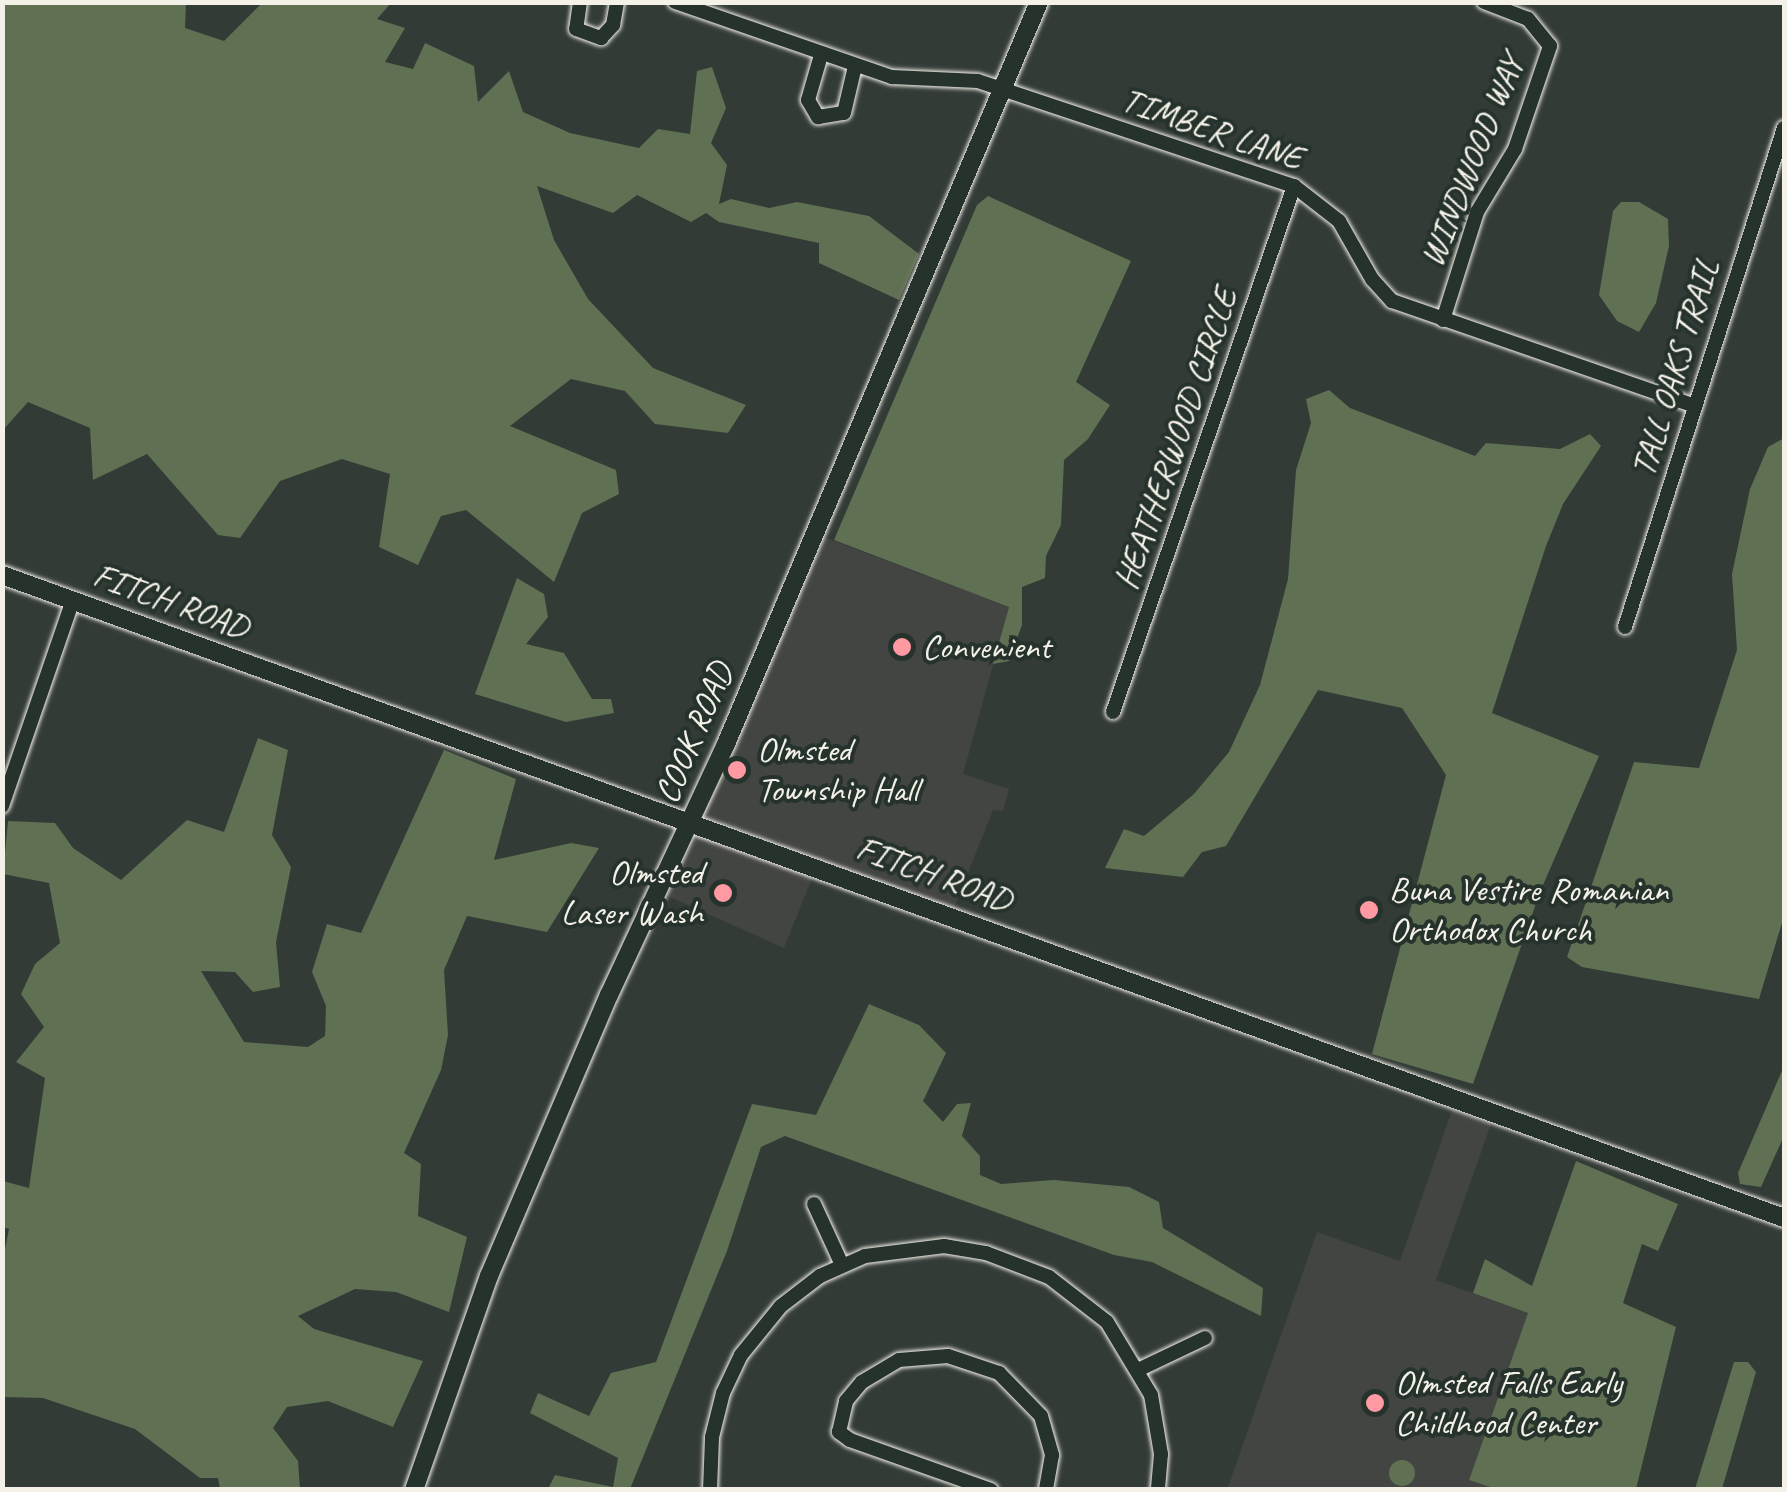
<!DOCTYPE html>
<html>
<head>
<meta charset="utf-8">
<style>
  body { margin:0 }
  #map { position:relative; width:1787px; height:1492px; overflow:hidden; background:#333b37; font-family:Caveat,sans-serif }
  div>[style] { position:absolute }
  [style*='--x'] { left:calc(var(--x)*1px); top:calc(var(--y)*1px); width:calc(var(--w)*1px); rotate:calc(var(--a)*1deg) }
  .built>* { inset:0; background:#434543 }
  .green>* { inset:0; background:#607052 }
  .round { border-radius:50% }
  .roads { filter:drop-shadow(0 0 2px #f4f1e8) drop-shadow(0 0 2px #f4f1e8) }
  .minor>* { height:14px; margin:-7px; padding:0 7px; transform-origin:7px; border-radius:7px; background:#26332d }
  .tertiary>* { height:18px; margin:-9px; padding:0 9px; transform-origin:9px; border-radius:9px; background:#26332d }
  .dots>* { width:28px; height:28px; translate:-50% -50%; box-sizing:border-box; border:5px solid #26332d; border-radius:50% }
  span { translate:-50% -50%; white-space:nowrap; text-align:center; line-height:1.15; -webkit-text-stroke:8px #26332d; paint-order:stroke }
  .street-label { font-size:35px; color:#f4f1e8 }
  .poi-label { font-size:35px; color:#f4f1e8 }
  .left { translate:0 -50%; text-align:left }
  .right { translate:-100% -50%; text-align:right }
  .frame { position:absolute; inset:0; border:5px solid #f4f1e8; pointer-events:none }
</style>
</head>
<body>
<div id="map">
  <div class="built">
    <i style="clip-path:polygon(818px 535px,1009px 607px,963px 774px,1009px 789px,1003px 811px,993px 810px,953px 910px,701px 815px)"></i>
    <i style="clip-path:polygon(699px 835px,814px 873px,784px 948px,661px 893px)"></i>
    <i style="clip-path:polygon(1452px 1110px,1491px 1124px,1436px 1280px,1528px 1313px,1469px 1480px,1496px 1489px,1227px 1490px,1317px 1232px,1400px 1261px)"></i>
  </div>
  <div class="green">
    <i style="clip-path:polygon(3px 2px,186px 3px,185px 28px,224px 41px,262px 3px,391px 3px,377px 19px,405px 28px,385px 62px,413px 69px,425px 43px,474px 66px,478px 102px,509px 71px,523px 112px,570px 133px,639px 148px,658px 129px,690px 134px,697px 71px,712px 67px,726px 108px,711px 143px,727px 165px,719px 204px,731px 199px,769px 208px,797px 202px,869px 216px,919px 254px,899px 300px,819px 263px,819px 243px,719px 222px,706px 213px,691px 222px,637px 195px,613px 213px,537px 186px,554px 240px,588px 299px,653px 368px,746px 405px,728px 433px,655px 424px,625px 391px,571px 379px,510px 426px,616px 470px,619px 494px,582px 513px,554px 582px,466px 510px,441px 516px,418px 565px,379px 547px,390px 474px,342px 459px,280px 481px,240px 538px,218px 535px,147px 454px,93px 480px,90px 428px,28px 402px,3px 430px)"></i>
    <i style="clip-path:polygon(988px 196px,1131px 261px,1076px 382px,1110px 405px,1088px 439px,1064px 460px,1061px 525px,1046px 556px,1045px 578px,1022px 587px,1022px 625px,1009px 661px,993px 664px,1009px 607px,834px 540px,977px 205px)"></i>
    <i style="clip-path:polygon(1621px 202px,1639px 202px,1668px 219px,1669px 246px,1656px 303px,1639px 332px,1617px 321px,1599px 295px,1613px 211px)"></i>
    <i style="clip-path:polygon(1329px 390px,1350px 408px,1475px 456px,1486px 443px,1560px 449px,1590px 434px,1601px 446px,1563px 504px,1546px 546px,1492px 713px,1599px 756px,1540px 892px,1473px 1084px,1372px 1054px,1446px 775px,1402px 708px,1318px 690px,1226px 846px,1202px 852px,1183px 877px,1105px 868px,1124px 829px,1144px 836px,1194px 794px,1229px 752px,1260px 685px,1288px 579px,1296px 470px,1311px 423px,1306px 399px)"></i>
    <i style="clip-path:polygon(1784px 438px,1784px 916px,1759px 999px,1582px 967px,1567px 957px,1634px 762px,1699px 768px,1737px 650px,1732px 574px,1750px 489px,1768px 447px)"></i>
    <i style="clip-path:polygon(517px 578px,544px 594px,548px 617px,526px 644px,564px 653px,592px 699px,611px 699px,614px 713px,566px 722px,475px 694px)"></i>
    <i style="clip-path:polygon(258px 738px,288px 750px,272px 835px,291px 867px,276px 942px,280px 987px,253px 992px,235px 972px,201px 971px,244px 1042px,308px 1047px,325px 1036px,326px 1006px,312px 972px,327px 924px,361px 933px,444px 750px,516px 779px,494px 860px,571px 843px,599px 848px,547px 932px,467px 916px,444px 970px,448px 1035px,441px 1070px,404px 1153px,421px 1164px,418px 1216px,467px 1237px,449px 1312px,396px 1292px,355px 1289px,298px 1316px,314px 1329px,423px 1361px,393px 1427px,328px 1401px,287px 1407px,273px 1428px,298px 1461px,300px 1489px,220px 1489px,218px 1478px,200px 1478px,135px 1429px,43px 1398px,3px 1397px,2px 1264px,9px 1229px,3px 1227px,3px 1181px,29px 1188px,45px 1078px,16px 1062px,44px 1027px,21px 994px,35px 964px,60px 943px,49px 883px,3px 874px,8px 821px,55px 823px,73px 848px,121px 880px,187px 820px,224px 832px)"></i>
    <i style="clip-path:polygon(869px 1004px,919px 1025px,946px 1053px,923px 1101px,943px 1122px,957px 1104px,971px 1103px,962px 1136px,980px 1156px,980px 1175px,1001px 1184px,1054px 1180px,1129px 1187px,1159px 1202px,1163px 1228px,1263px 1288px,1261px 1316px,1152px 1262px,1114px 1255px,785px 1136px,761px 1147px,727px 1251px,630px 1489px,548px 1489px,555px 1475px,613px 1487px,618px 1458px,530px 1413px,538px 1393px,589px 1416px,611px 1373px,656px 1362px,752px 1104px,816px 1115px)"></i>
    <i style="clip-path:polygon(1784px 1066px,1784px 1136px,1761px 1187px,1740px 1184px,1738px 1173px)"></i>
    <i style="clip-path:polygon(1576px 1161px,1678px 1204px,1658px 1251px,1642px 1244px,1623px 1303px,1676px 1327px,1636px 1489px,1496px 1489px,1469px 1480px,1528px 1313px,1473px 1293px,1485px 1259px,1532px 1286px)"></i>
    <i style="clip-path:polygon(1734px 1362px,1748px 1362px,1756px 1372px,1722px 1489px,1695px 1489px)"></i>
    <i class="round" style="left:1389px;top:1460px;width:26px;height:26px"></i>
  </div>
  <div class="roads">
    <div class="minor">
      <i style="--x:580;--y:2;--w:27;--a:98"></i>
      <i style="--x:576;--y:29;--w:27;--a:20"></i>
      <i style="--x:601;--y:38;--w:18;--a:-47"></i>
      <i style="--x:613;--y:25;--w:23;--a:-80"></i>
      <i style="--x:675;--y:2;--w:230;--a:19.1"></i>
      <i style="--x:892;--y:77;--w:86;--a:2.7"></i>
      <i style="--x:978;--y:81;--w:333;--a:18.4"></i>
      <i style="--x:1294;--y:186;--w:57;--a:37.9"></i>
      <i style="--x:1339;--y:221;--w:67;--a:60.4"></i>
      <i style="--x:1372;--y:279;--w:30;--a:48"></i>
      <i style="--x:1392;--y:301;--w:321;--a:19.1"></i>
      <i style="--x:821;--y:55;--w:47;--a:106.1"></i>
      <i style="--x:808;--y:100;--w:20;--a:60"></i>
      <i style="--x:818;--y:117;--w:26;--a:-9"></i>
      <i style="--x:844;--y:113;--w:48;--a:-76.8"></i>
      <i style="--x:1443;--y:320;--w:113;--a:-72.5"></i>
      <i style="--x:1477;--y:212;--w:74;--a:-58.9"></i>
      <i style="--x:1515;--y:149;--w:109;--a:-71.2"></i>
      <i style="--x:1550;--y:46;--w:35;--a:-129"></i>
      <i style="--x:1528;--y:19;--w:47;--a:-158.9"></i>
      <i style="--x:1625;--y:627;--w:524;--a:-72.33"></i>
      <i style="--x:1113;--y:712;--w:556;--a:-71.01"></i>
      <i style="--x:2;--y:806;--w:218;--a:-71"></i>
      <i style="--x:814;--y:1204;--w:67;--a:65.3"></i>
      <i style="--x:1140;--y:1369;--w:72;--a:-25.5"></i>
      <i style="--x:710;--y:1490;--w:53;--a:-87.8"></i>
      <i style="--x:712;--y:1437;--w:45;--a:-76"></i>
      <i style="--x:723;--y:1393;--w:42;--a:-64.7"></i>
      <i style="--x:741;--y:1355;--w:63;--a:-50.8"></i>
      <i style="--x:781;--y:1306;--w:49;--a:-37.6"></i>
      <i style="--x:820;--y:1276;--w:49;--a:-24"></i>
      <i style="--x:865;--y:1256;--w:80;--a:-7.2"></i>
      <i style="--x:944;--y:1246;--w:43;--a:9.5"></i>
      <i style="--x:986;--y:1253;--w:67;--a:20.9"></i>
      <i style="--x:1049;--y:1277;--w:73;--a:37.8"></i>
      <i style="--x:1107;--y:1322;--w:85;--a:58.9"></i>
      <i style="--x:1151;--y:1395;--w:60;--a:80.4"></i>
      <i style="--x:1161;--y:1454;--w:36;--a:95"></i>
      <i style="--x:991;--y:1490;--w:150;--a:-160.5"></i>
      <i style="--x:850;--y:1440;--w:14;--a:-144"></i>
      <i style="--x:839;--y:1432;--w:32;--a:-77"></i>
      <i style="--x:846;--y:1401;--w:25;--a:-50"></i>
      <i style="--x:862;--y:1382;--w:43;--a:-30.7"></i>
      <i style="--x:899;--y:1360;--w:49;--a:-4.7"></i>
      <i style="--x:948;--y:1356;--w:54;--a:18.4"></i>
      <i style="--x:999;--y:1373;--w:60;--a:45.7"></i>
      <i style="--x:1041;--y:1416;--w:41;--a:74.2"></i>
      <i style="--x:1052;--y:1455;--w:36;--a:100"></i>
    </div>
    <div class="tertiary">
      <i style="--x:2;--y:575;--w:1894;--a:19.84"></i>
      <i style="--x:414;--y:1490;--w:227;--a:-70.7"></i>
      <i style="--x:489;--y:1276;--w:306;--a:-66.9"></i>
      <i style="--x:609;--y:995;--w:277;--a:-65"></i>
      <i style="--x:726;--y:744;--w:805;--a:-67.13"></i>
    </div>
  </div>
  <div class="dots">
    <i style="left:902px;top:647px;background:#ff9aa2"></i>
    <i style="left:737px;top:770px;background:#ff9aa2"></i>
    <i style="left:723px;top:893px;background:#ff9aa2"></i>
    <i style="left:1369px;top:910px;background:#ff9aa2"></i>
    <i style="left:1375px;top:1403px;background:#ff9aa2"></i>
  </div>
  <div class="street-label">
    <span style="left:1212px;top:129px;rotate:19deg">TIMBER LANE</span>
    <span style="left:1472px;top:161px;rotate:-68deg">WINDWOOD WAY</span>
    <span style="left:1675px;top:368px;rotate:-73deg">TALL OAKS TRAIL</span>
    <span style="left:1176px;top:439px;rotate:-71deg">HEATHERWOOD CIRCLE</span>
    <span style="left:171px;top:601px;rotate:20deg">FITCH ROAD</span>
    <span style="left:694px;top:733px;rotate:-67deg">COOK ROAD</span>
    <span style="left:934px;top:874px;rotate:20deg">FITCH ROAD</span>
  </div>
  <div class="poi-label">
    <span class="left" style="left:922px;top:647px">Convenient</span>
    <span class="left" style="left:757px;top:770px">Olmsted<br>Township Hall</span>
    <span class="right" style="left:703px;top:893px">Olmsted<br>Laser Wash</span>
    <span class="left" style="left:1389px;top:910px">Buna Vestire Romanian<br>Orthodox Church</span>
    <span class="left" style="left:1395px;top:1403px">Olmsted Falls Early<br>Childhood Center</span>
  </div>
  <div class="frame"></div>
</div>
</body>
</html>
